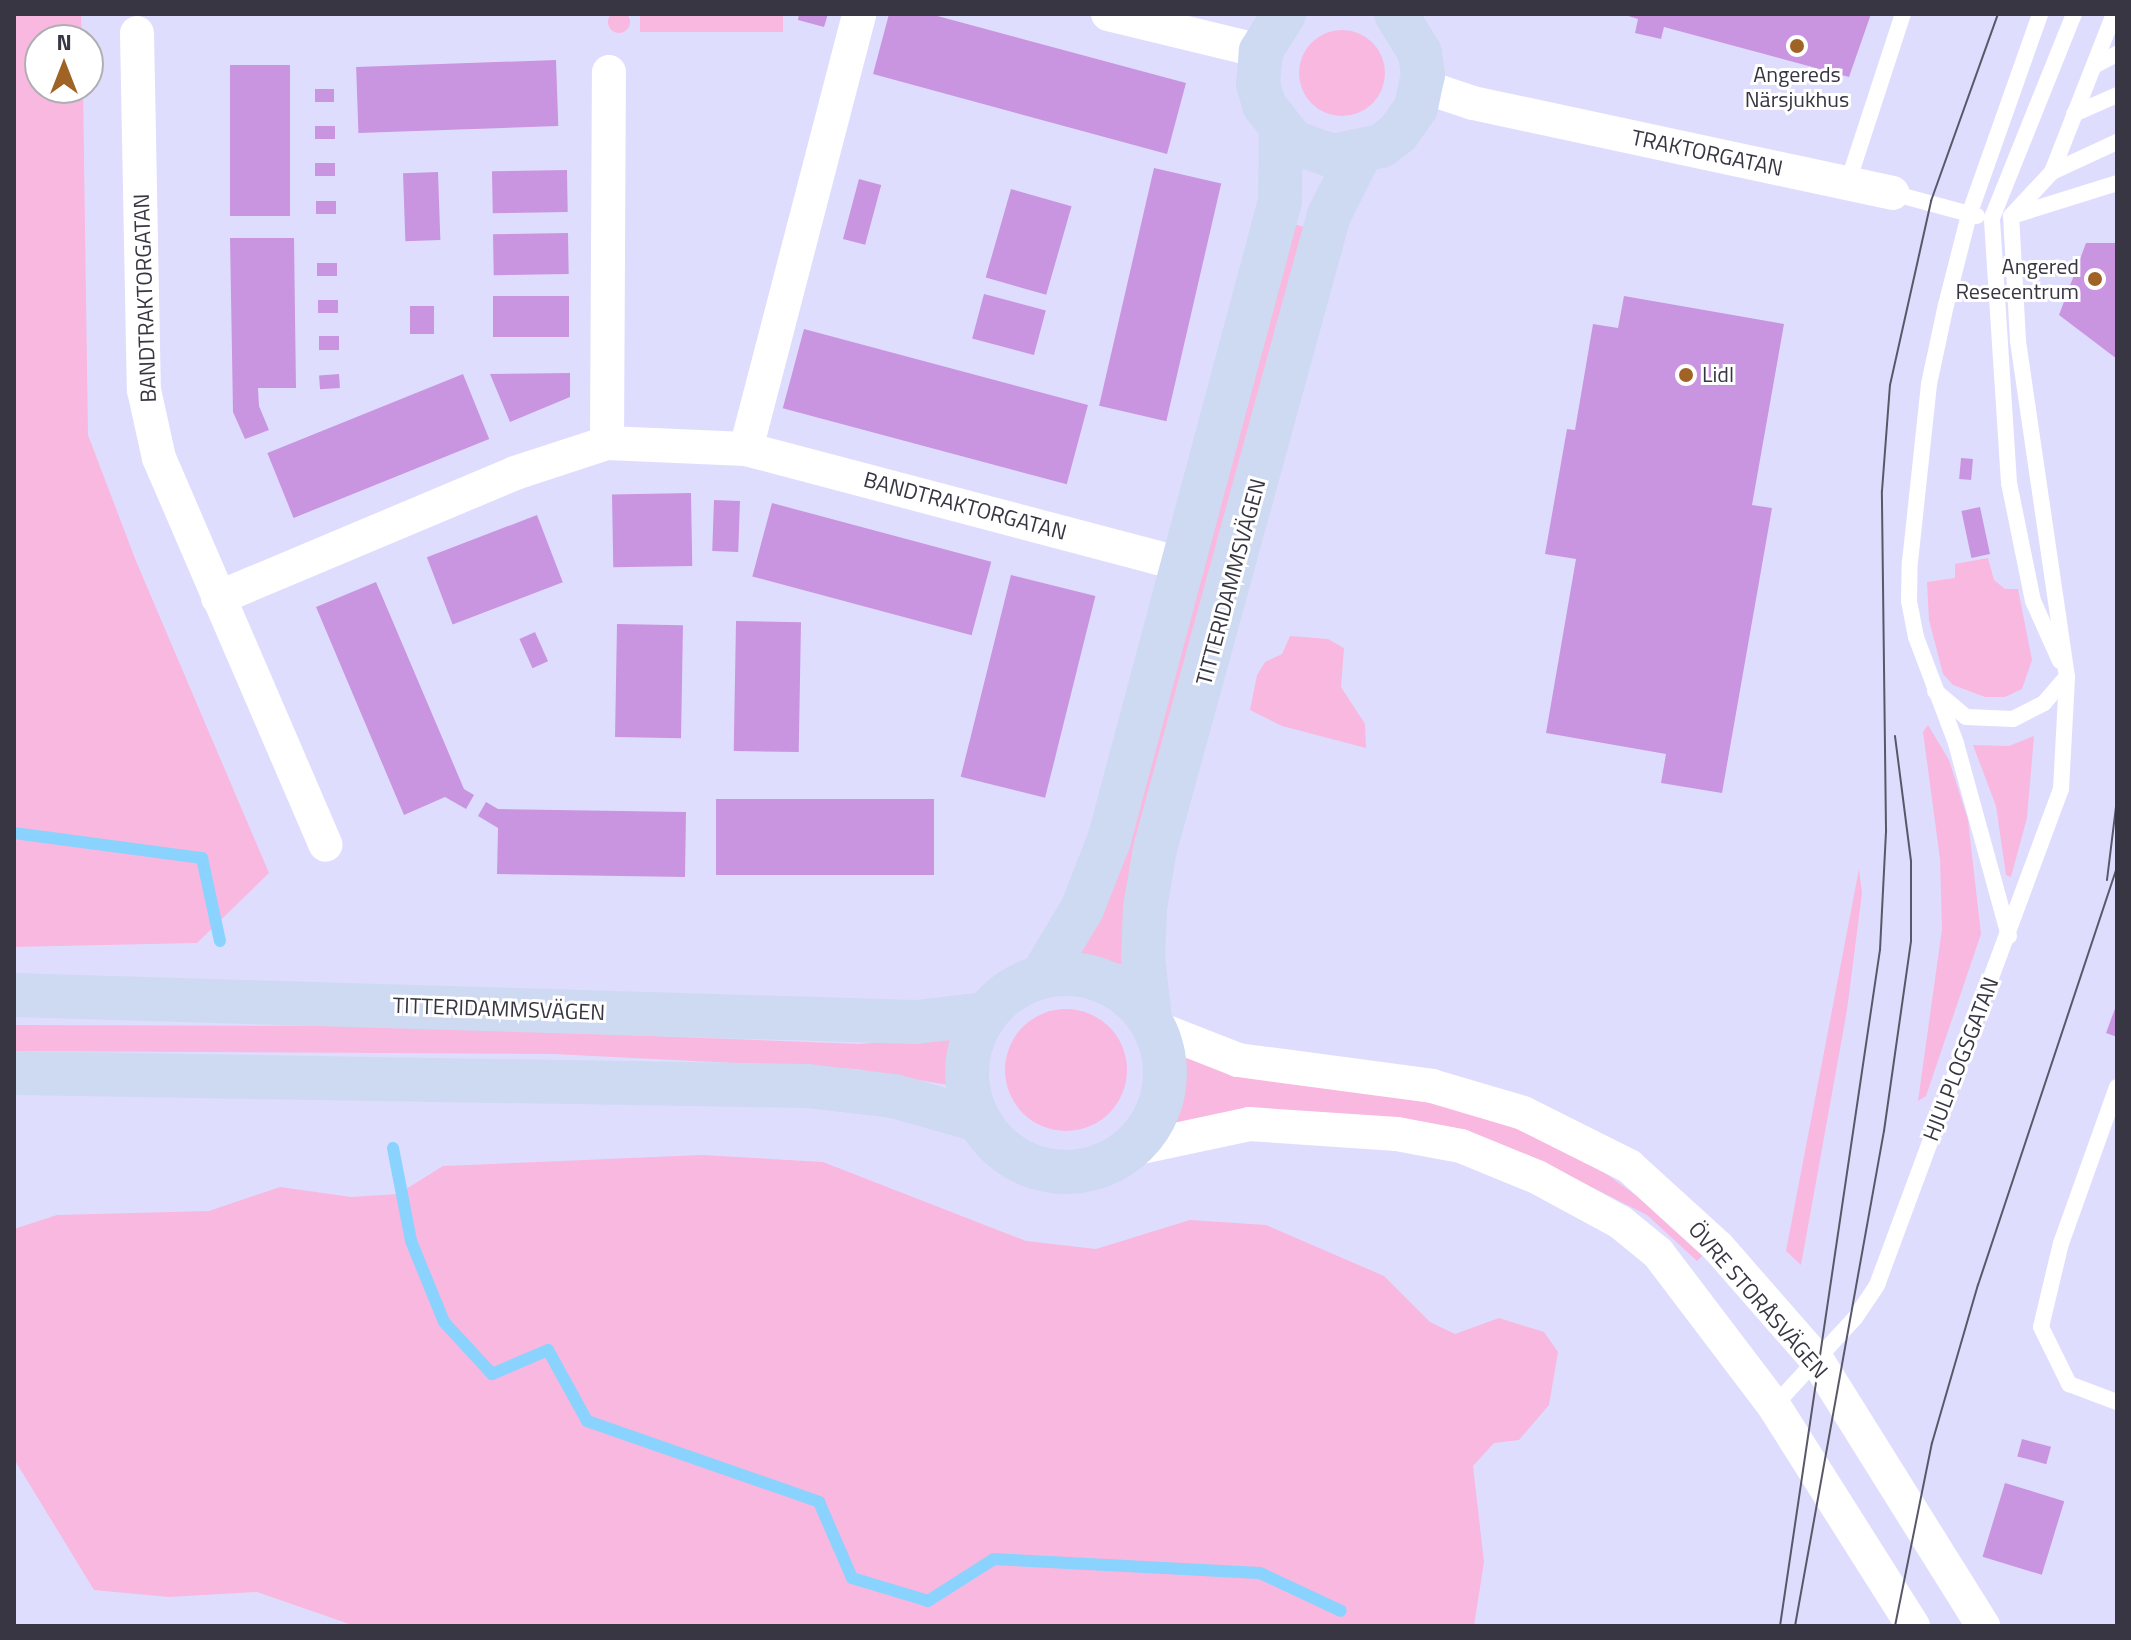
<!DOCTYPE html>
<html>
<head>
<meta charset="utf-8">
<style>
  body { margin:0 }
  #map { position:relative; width:2131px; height:1640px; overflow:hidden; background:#dfddfe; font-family:"Titillium Web",sans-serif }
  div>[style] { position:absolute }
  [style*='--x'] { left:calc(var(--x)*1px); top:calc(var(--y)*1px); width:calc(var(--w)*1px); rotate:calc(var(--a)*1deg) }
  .green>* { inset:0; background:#f9b8df; transform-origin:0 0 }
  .round { border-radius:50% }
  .stream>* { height:12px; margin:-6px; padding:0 6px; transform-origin:6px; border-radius:6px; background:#89d3fe }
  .building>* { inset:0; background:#ca95e0; transform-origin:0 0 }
  .lane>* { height:16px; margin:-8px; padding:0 8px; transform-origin:8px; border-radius:8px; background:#fff }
  .street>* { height:34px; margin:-17px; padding:0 17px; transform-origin:17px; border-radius:17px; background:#fff }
  .secondary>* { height:44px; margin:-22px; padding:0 22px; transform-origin:22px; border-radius:22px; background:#cedaf1 }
  .secondary>.ring { margin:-22px; padding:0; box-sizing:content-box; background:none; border:44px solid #cedaf1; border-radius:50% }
  .tram>* { height:2px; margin:-1px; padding:0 1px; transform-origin:1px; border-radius:1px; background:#595868 }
  .dots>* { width:22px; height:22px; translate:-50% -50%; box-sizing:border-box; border:4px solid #fff; border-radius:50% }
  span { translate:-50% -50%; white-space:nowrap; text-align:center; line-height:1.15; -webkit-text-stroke:6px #fff; paint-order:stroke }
  .poi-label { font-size:22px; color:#373642 }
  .right { translate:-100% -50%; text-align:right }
  .left { translate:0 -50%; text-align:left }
  .street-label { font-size:22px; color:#373642 }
  .frame { position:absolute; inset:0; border:16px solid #373642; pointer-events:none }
  .north { position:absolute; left:24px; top:24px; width:80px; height:80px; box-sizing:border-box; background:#fff; border:2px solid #afafb3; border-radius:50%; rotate:0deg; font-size:22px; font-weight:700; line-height:32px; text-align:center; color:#373642 }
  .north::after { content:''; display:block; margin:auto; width:28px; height:36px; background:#9f6325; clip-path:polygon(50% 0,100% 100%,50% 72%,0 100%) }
</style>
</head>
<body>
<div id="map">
  <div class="green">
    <i class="round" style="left:608px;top:11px;width:22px;height:22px"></i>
    <i style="clip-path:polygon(14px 14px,81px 14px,82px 40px,40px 40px,40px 88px,83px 88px,88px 435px,136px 561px,269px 873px,197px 943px,14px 947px)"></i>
    <i style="left:640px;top:14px;width:143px;height:18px"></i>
    <i class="round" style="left:1299px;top:30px;width:86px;height:86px"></i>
    <i style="clip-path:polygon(1290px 223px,1311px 229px,1125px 965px,1119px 964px,1078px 953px)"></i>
    <i style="clip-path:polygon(1988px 558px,1994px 580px,2005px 589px,2018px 589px,2032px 660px,2022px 689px,2005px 697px,1985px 697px,1953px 685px,1943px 674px,1929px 620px,1927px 582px,1955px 578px,1955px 564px)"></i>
    <i style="clip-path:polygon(1290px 636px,1328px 639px,1344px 648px,1341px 687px,1365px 724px,1366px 748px,1282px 726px,1250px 710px,1257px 675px,1265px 662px,1282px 654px)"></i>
    <i style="clip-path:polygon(1928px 725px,1949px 760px,1968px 820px,1981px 934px,1926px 1096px,1918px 1101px,1942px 929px,1940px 859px,1923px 732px)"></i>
    <i style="clip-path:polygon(2034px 736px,2027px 818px,2011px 877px,2006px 875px,1996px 806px,1973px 745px,2009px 746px)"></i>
    <i style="clip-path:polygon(1859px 869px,1862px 893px,1847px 1010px,1801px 1265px,1786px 1251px)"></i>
    <i class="round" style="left:1005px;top:1009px;width:122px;height:122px"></i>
    <i style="clip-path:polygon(14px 1025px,395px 1026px,859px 1044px,949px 1037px,953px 1042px,948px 1085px,856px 1069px,553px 1054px,14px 1051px)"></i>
    <i style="clip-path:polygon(1184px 1058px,1474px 1109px,1580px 1155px,1648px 1204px,1703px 1255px,1697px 1261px,1647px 1215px,1544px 1163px,1170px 1124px)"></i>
    <i style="clip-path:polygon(702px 1155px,823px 1162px,1026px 1241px,1096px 1249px,1190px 1220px,1266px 1225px,1384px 1276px,1430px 1322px,1455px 1334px,1499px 1318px,1544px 1332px,1558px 1352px,1549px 1405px,1519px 1440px,1494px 1443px,1473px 1466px,1484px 1562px,1474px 1626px,355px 1626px,257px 1592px,169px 1597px,94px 1590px,14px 1459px,14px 1229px,57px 1215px,209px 1211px,280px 1187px,351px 1197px,398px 1194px,443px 1166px)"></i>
  </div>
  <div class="stream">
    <i style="--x:14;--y:833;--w:190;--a:7.6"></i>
    <i style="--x:202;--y:858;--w:85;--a:77.8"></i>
    <i style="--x:393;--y:1148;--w:95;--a:79"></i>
    <i style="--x:411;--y:1241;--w:87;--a:67.8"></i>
    <i style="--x:444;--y:1322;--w:71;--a:47.3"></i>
    <i style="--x:492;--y:1374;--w:61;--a:-23.2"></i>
    <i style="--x:548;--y:1350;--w:81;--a:61.2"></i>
    <i style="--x:587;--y:1421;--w:246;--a:19.2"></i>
    <i style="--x:819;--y:1502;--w:83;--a:66.5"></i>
    <i style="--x:852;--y:1578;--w:79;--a:16.8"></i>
    <i style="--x:928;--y:1601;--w:78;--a:-32.5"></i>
    <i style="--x:994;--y:1559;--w:266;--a:3"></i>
    <i style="--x:1260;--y:1573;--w:89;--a:25.1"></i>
  </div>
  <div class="building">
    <i style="clip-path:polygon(799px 14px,828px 14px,824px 27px,798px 20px)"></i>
    <i style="clip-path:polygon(889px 14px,930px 14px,1186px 83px,1167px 154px,873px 74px)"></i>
    <i style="clip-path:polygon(1622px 14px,1871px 14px,1849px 77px,1664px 27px,1661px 39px,1635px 33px,1638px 19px)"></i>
    <i style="left:556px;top:60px;width:66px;height:200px;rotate:88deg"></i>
    <i style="left:290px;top:65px;width:151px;height:60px;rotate:90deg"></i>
    <i style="left:315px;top:89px;width:19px;height:13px"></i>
    <i style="left:315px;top:126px;width:20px;height:13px"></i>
    <i style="left:315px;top:163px;width:20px;height:13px"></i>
    <i style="left:1154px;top:168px;width:69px;height:244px;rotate:13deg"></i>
    <i style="left:567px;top:170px;width:42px;height:75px;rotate:89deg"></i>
    <i style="left:438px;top:172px;width:68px;height:35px;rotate:88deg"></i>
    <i style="left:859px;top:179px;width:23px;height:62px;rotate:15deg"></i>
    <i style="left:1011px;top:189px;width:63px;height:92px;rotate:16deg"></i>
    <i style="left:316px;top:201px;width:20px;height:13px"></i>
    <i style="left:568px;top:233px;width:41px;height:75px;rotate:89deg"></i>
    <i style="clip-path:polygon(230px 238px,294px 238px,296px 388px,258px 388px,259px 406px,269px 430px,245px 439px,233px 412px)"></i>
    <i style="clip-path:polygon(2086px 243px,2117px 243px,2117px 359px,2059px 315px)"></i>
    <i style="left:337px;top:263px;width:13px;height:20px;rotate:90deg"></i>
    <i style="left:984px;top:294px;width:64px;height:46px;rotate:15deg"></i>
    <i style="left:569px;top:296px;width:41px;height:76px;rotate:90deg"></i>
    <i style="clip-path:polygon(1624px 296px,1784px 324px,1752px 505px,1772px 508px,1722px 793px,1661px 783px,1666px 754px,1546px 733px,1576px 559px,1545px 554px,1567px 429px,1575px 430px,1593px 324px,1618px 328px)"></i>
    <i style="left:318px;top:300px;width:20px;height:13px"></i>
    <i style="left:410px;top:306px;width:24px;height:28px"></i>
    <i style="left:804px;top:329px;width:294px;height:82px;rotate:15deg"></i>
    <i style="left:339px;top:336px;width:14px;height:20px;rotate:90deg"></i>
    <i style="clip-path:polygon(570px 373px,570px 397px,510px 422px,490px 374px)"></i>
    <i style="left:339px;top:374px;width:14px;height:20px;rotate:86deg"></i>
    <i style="left:463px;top:374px;width:70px;height:211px;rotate:68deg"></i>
    <i style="left:1961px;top:458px;width:12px;height:21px;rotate:5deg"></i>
    <i style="left:691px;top:493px;width:73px;height:79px;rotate:89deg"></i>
    <i style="left:714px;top:500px;width:26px;height:51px;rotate:2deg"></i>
    <i style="left:772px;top:503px;width:227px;height:76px;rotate:15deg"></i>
    <i style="left:1980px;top:507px;width:48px;height:19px;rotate:78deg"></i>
    <i style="left:537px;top:515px;width:72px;height:118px;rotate:69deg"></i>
    <i style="left:1011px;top:575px;width:87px;height:208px;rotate:14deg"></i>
    <i style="clip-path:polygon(376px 582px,464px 789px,474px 795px,466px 809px,445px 797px,404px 815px,316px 607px)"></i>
    <i style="left:736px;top:621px;width:65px;height:130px;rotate:1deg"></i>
    <i style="left:617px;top:624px;width:66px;height:113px;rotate:1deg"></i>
    <i style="left:535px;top:632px;width:32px;height:17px;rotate:66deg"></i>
    <i style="left:716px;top:799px;width:218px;height:76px"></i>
    <i style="clip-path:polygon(486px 802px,498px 809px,686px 812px,685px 877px,497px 874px,498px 828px,478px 816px)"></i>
    <i style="clip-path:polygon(2117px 1003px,2117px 1037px,2106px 1033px)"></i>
    <i style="left:2022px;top:1439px;width:30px;height:18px;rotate:15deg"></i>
    <i style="left:2005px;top:1483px;width:62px;height:77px;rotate:17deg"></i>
  </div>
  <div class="lane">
    <i style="--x:2094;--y:66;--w:26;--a:-28"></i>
    <i style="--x:2074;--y:114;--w:47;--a:-23.8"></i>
    <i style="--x:2052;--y:172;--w:72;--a:-24.8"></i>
    <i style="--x:1848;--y:182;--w:177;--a:-71.9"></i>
    <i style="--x:1892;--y:193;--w:88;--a:15.1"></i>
    <i style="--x:2012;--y:216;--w:110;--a:-17.4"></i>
    <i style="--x:2060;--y:661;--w:66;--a:-114.2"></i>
    <i style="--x:2033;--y:601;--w:120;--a:-101.5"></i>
    <i style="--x:2009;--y:483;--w:266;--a:-93.7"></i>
    <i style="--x:1992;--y:218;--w:220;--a:-68.1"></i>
    <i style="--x:1935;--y:691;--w:40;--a:40"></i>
    <i style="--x:1966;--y:717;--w:47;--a:2.4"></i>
    <i style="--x:2013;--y:719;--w:35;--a:-27"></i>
    <i style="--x:2044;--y:703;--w:35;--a:-49"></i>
    <i style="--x:2009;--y:936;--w:200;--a:-105.4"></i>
    <i style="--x:1956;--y:743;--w:113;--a:-110.7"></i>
    <i style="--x:1916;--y:637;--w:37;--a:-101"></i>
    <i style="--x:1909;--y:601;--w:39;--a:-89"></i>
    <i style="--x:1910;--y:562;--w:179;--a:-83.9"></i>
    <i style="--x:1929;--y:384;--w:81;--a:-77.9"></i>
    <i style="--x:1946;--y:305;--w:93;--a:-75.7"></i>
    <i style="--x:1969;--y:215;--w:213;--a:-70.5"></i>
    <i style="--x:2117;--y:1087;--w:166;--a:109.7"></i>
    <i style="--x:2061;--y:1243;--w:86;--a:103.4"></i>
    <i style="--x:2041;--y:1327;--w:64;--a:63.8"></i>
    <i style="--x:2069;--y:1384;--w:51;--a:20.6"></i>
    <i style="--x:1774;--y:1406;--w:120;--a:-47.4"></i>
    <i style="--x:1855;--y:1318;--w:40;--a:-56"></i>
    <i style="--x:1877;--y:1285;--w:529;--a:-69.65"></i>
    <i style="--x:2061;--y:789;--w:112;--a:-86.9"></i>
    <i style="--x:2067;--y:677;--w:341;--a:-98.3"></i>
    <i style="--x:2018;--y:340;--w:124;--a:-93.2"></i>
    <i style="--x:2011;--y:216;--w:60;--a:-47"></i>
    <i style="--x:2052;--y:172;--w:170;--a:-68.6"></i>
  </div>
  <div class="street">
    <i style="--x:1108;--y:14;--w:157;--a:13.6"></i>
    <i style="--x:137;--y:33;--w:357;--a:88.9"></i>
    <i style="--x:144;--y:390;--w:70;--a:77.6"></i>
    <i style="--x:159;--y:458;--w:421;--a:66.7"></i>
    <i style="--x:1422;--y:86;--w:54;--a:18.4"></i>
    <i style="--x:1473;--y:103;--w:429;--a:12.1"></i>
    <i style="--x:607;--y:443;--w:371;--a:-89.7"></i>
    <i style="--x:746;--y:449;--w:449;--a:-75.4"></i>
    <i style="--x:218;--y:598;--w:322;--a:-22.8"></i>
    <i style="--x:515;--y:473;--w:97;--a:-18.1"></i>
    <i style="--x:607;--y:443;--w:139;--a:2.5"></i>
    <i style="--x:746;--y:449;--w:453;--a:14.8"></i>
    <i style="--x:1154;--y:1027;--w:90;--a:21.4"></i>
    <i style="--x:1238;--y:1060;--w:196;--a:7.6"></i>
    <i style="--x:1432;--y:1086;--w:95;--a:16.5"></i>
    <i style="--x:1523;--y:1113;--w:119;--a:26.6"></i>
    <i style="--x:1629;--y:1166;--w:120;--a:42.3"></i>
    <i style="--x:1718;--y:1247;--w:150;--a:48.8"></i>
    <i style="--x:1817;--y:1360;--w:314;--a:58"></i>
    <i style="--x:1128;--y:1150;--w:124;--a:-12.1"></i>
    <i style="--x:1249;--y:1124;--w:148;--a:3.9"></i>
    <i style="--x:1397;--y:1134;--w:65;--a:10.6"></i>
    <i style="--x:1461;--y:1146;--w:82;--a:22.2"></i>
    <i style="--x:1537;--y:1177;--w:94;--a:28.5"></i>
    <i style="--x:1620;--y:1222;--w:49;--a:39.2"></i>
    <i style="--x:1658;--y:1253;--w:192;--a:52.8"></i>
    <i style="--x:1774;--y:1406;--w:260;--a:57.7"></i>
  </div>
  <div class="secondary">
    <i style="--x:1284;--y:14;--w:44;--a:121.9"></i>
    <i style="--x:1261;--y:51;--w:33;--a:95"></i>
    <i style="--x:1258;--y:84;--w:22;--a:74"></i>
    <i style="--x:1264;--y:105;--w:47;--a:51.9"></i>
    <i style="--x:1293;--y:142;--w:41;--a:19.7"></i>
    <i style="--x:1332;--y:156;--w:50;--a:-11.5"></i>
    <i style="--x:1381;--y:146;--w:21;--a:-37"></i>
    <i style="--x:1398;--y:133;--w:32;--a:-55"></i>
    <i style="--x:1416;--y:107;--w:33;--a:-78"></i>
    <i style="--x:1423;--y:75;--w:22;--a:-98"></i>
    <i style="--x:1420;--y:53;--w:46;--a:-121.6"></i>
    <i class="ring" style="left:967px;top:974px;width:154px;height:154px"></i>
    <i style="--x:1042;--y:976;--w:78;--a:-59.2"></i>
    <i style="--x:1082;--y:909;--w:74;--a:-68.6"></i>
    <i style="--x:1109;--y:840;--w:661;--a:-75.02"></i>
    <i style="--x:1280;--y:201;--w:69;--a:-89.2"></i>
    <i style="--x:14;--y:995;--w:902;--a:1.71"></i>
    <i style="--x:916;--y:1022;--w:69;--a:-6.6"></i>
    <i style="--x:1150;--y:1019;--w:61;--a:-96.5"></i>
    <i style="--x:1143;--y:958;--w:50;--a:-87.7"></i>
    <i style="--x:1145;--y:908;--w:60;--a:-80.4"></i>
    <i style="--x:1155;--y:849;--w:657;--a:-74.65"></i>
    <i style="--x:1329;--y:215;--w:68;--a:-63.1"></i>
    <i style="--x:14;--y:1073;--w:793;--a:0.94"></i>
    <i style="--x:807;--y:1086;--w:88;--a:6.6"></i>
    <i style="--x:894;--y:1096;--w:87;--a:15.9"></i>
  </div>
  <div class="tram">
    <i style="--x:2107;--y:880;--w:83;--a:-83"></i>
    <i style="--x:1780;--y:1626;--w:683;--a:-81.59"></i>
    <i style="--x:1880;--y:950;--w:120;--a:-87.1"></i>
    <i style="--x:1886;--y:830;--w:339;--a:-90.7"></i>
    <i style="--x:1882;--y:491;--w:106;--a:-85.7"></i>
    <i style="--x:1890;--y:385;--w:189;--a:-77.4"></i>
    <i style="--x:1931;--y:201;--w:199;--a:-70.3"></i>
    <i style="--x:1795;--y:1626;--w:503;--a:-79.81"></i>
    <i style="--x:1884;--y:1131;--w:192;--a:-81.9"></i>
    <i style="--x:1911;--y:941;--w:80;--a:-90"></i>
    <i style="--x:1911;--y:861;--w:126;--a:-97.3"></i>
    <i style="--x:1895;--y:1626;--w:187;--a:-78.6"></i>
    <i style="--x:1932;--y:1443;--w:165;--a:-73.8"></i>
    <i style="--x:1978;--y:1285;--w:441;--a:-71.6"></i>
  </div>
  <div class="dots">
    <i style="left:1797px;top:46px;background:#9f6325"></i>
    <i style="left:2095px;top:279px;background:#9f6325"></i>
    <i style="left:1686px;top:375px;background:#9f6325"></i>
  </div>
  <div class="poi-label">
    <span style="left:1797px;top:87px">Angereds<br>Närsjukhus</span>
    <span class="right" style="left:2079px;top:279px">Angered<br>Resecentrum</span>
    <span class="left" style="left:1702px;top:375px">Lidl</span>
  </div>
  <div class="street-label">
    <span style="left:1707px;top:153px;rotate:12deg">TRAKTORGATAN</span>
    <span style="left:145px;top:298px;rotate:-92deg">BANDTRAKTORGATAN</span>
    <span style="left:965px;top:506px;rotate:15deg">BANDTRAKTORGATAN</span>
    <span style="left:1231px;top:582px;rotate:-75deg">TITTERIDAMMSVÄGEN</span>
    <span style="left:499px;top:1009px;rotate:2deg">TITTERIDAMMSVÄGEN</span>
    <span style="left:1961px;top:1059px;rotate:-69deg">HJULPLOGSGATAN</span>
    <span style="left:1758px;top:1300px;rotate:49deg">ÖVRE STORÅSVÄGEN</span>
  </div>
  <div class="frame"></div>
  <div class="north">N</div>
</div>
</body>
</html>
